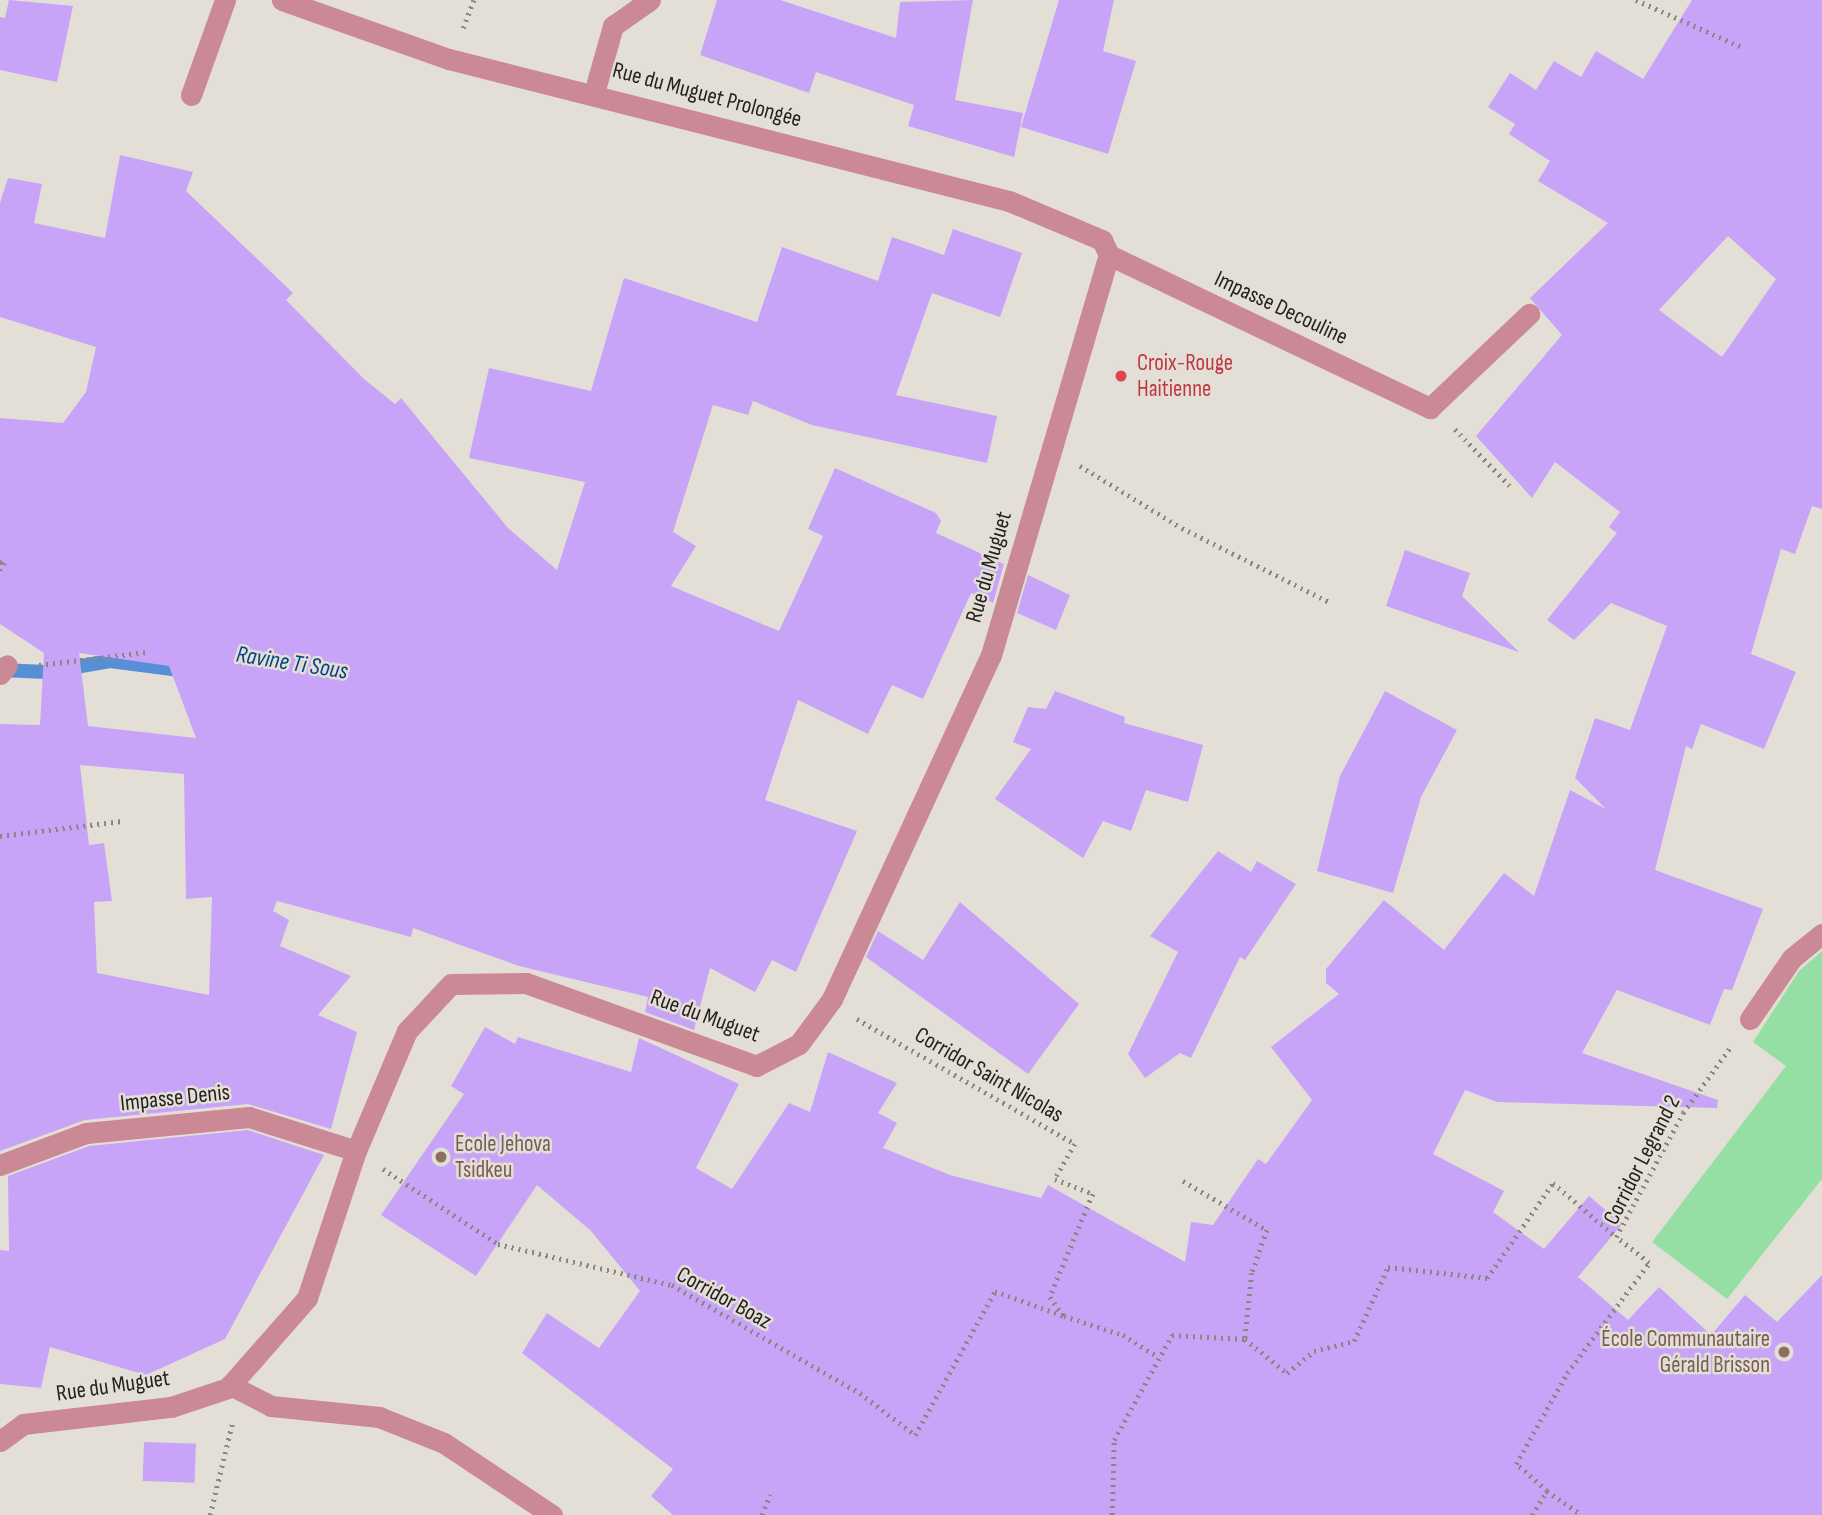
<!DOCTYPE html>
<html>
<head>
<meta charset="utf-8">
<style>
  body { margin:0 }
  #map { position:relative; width:1822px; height:1515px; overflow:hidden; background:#e4dfd6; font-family:"Sofia Sans Condensed",sans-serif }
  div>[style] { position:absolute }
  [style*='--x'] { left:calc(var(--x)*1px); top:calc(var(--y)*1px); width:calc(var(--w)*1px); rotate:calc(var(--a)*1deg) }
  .green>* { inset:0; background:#95dfa5 }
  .stream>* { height:14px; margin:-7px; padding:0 7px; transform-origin:7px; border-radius:7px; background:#578fd6 }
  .building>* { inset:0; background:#c7a4f8; transform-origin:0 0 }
  .path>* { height:4.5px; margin-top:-2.25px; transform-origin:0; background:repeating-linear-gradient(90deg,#8a8680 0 2px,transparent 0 7px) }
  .lane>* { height:21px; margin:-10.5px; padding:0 10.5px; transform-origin:10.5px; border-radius:10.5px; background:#cb8996 }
  .street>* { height:21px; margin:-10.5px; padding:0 10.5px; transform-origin:10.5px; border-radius:10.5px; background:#cb8996 }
  .dots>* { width:19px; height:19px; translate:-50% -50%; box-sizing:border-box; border:4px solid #e4dfd6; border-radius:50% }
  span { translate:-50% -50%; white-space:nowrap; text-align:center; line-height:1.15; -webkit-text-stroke:5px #e4dfd6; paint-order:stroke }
  .street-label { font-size:23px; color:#252320 }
  .health-label { font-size:23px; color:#be3a42 }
  .left { translate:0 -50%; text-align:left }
  .education-label { font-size:23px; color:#785e54 }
  .right { translate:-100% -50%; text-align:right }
  .water-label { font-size:24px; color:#064383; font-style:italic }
</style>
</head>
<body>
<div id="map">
  <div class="green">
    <i style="clip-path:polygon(1822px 951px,1822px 1179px,1727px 1299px,1652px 1242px,1786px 1066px,1753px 1042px,1799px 971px)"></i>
  </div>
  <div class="stream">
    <i style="--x:0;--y:670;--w:47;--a:2.4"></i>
    <i style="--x:47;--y:672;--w:64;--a:-9.9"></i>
    <i style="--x:110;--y:661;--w:78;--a:7.4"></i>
  </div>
  <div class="building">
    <i style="clip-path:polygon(9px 0,73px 6px,57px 82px,0 70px,0 17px,5px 18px)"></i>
    <i style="clip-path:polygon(717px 0,780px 0,896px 38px,900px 2px,973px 0,955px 100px,1023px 113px,1014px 157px,908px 126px,914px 105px,816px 72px,809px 93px,700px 55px)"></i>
    <i style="clip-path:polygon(1059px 0,1114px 0,1103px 51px,1136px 61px,1108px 154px,1021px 127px)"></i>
    <i style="clip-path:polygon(evenodd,1692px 0,1822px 0,1822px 509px,1812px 506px,1795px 554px,1781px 549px,1751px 654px,1796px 672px,1764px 749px,1701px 724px,1692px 749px,1686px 746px,1655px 870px,1763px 909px,1732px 990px,1724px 989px,1710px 1025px,1617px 990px,1582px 1053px,1718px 1100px,1717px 1108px,1497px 1102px,1465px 1090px,1433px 1154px,1504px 1191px,1493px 1212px,1544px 1249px,1589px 1196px,1622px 1224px,1578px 1277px,1628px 1320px,1659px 1287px,1711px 1335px,1745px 1295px,1777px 1322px,1822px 1275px,1822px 1515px,673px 1515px,651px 1496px,673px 1469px,522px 1353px,547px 1313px,599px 1348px,640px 1291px,591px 1231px,537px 1185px,476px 1276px,381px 1215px,464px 1094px,451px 1086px,485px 1027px,515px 1044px,518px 1037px,631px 1072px,639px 1038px,739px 1084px,696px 1168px,732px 1189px,789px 1103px,810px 1112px,828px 1052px,897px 1083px,878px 1113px,897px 1123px,883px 1148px,950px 1175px,1041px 1198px,1048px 1185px,1185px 1262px,1191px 1222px,1213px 1225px,1258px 1159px,1266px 1164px,1312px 1100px,1271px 1047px,1339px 994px,1326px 983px,1326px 969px,1384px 900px,1444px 950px,1504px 873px,1534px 896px,1570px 790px,1606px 809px,1575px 778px,1595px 718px,1630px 730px,1667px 626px,1611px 603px,1574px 640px,1547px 620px,1617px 533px,1609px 527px,1620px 512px,1555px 462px,1532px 498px,1476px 436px,1562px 335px,1530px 298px,1608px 223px,1538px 181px,1550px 161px,1509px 134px,1515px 124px,1488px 107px,1510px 73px,1536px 90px,1554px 61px,1581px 77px,1596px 51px,1643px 79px,1692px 0,1728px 236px,1776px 279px,1722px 357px,1659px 310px,1728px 236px)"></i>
    <i style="clip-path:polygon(evenodd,120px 155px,193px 172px,186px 191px,293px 293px,286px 300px,364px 379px,395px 404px,401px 398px,508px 528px,557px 570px,585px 482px,469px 458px,489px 368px,591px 391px,624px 278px,757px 322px,782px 247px,878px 281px,892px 237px,944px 255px,953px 229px,1022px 253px,1000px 317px,932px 293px,896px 395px,997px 416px,987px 463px,812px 425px,753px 401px,748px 415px,713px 405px,673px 532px,696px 546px,671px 586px,779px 631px,823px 536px,808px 529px,835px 468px,936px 513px,941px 521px,936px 533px,1004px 564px,993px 603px,971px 593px,923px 699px,892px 685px,868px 734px,798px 700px,765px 800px,857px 831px,796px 972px,772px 960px,755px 992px,710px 968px,694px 1030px,645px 1012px,648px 997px,519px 966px,413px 928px,411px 937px,277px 901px,273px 911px,289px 920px,280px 946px,351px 976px,318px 1015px,357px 1032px,331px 1129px,248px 1104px,85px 1120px,0 1151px,0 724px,40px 725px,44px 653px,0 624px,0 418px,63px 423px,86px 392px,96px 347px,0 317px,0 203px,8px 178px,42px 184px,34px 223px,105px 238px,120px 155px,79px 653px,169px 666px,196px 738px,88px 726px,79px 653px,120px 155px,80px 765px,184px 774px,186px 899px,212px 897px,209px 995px,97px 973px,94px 902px,112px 901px,104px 843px,89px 845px,80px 765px)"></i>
    <i style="clip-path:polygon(1405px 550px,1470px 573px,1462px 596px,1519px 652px,1386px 606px)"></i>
    <i style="clip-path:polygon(1028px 575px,1070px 595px,1056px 630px,1017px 613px)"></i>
    <i style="clip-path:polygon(1055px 691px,1125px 717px,1124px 723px,1203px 745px,1188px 802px,1146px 790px,1131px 831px,1103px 821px,1083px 858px,995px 799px,1031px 749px,1013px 742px,1028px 707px,1046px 709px)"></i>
    <i style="clip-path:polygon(1385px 691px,1457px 730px,1421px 797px,1393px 893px,1317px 871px,1340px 776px)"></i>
    <i style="clip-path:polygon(1218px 851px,1251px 872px,1257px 861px,1296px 884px,1245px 960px,1240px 957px,1191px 1058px,1180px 1053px,1145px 1078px,1128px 1054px,1178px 952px,1150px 936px)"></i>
    <i style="clip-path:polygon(960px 902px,1079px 1004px,1028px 1074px,866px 957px,878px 931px,923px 960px)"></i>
    <i style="clip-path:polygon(248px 1130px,324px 1155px,225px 1339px,146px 1375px,50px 1347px,41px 1388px,0 1384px,0 1250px,9px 1251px,8px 1176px,89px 1146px)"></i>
    <i style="left:144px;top:1442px;width:52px;height:39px;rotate:2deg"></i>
  </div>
  <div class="path">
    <i style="--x:1636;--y:0;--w:114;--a:23.9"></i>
    <i style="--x:463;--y:28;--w:30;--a:-69"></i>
    <i style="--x:1455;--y:429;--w:79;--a:46"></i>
    <i style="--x:1080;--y:466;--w:119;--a:31.3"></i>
    <i style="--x:1182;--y:528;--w:167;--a:26.7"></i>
    <i style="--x:0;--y:562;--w:5;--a:11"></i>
    <i style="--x:5;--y:563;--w:9;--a:126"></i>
    <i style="--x:39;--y:665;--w:109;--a:-6.9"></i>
    <i style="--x:0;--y:836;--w:123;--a:-7"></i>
    <i style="--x:857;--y:1019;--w:251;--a:29.8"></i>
    <i style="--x:1075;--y:1144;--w:40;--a:119.7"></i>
    <i style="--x:1055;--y:1179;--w:41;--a:21.5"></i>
    <i style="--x:1093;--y:1194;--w:112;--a:112.7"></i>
    <i style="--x:1050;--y:1297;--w:24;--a:54"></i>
    <i style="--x:1064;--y:1316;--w:62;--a:17.9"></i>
    <i style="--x:1123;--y:1335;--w:40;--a:32"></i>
    <i style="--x:383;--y:1169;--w:137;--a:33.1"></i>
    <i style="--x:498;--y:1244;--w:179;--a:13.3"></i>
    <i style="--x:672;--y:1285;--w:217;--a:29.9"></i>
    <i style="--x:860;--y:1393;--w:69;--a:37.4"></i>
    <i style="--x:915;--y:1435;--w:165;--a:-60.9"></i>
    <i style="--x:995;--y:1291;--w:73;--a:19.9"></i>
    <i style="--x:1183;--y:1181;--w:97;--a:30.3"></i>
    <i style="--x:1267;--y:1230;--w:46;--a:109.2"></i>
    <i style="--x:1252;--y:1273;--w:66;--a:96.1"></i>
    <i style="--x:1547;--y:1491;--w:42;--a:34.4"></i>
    <i style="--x:210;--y:1515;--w:94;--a:-76.4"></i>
    <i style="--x:762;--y:1515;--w:22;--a:-69"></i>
    <i style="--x:1112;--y:1515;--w:75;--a:-88.5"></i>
    <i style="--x:1114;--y:1440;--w:120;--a:-61.1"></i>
    <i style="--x:1172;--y:1335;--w:73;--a:3.1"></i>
    <i style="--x:1245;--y:1339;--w:54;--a:39"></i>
    <i style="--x:1287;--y:1373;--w:35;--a:-39"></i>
    <i style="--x:1314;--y:1351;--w:41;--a:-14"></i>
    <i style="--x:1354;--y:1341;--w:81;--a:-65.3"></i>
    <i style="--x:1388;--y:1267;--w:100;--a:6.3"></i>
    <i style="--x:1487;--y:1278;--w:116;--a:-55.2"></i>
    <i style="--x:1553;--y:1183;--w:83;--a:40.6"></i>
    <i style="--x:1532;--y:1515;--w:28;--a:-58"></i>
    <i style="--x:1547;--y:1491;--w:41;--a:-138.9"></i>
    <i style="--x:1516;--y:1464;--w:104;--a:-60.7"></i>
    <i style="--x:1567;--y:1373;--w:137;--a:-53.3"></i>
    <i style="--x:1649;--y:1263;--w:42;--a:-141.8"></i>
    <i style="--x:1616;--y:1237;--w:141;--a:-61.6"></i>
    <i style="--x:1683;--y:1113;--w:84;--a:-54.2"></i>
  </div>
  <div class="lane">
    <i style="--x:1430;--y:408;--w:137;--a:-43.5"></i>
    <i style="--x:230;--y:1385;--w:46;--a:27.1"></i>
    <i style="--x:271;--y:1406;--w:109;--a:5.8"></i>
    <i style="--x:379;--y:1417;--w:70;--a:21.8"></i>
    <i style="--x:444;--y:1443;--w:130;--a:33.7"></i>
  </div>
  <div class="street">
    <i style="--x:282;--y:0;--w:177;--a:19.5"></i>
    <i style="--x:449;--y:59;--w:578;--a:14.23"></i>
    <i style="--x:1009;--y:201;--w:101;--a:22.8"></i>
    <i style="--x:1102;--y:240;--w:17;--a:65"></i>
    <i style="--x:594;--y:93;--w:70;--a:-74.2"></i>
    <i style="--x:613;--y:26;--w:45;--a:-35.1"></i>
    <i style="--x:191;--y:95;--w:101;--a:-70.3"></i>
    <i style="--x:1109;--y:255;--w:356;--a:25.5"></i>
    <i style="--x:0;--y:674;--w:11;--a:-52"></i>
    <i style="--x:1750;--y:1019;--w:74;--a:-55.5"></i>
    <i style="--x:1792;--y:958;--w:38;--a:-39"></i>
    <i style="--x:0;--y:1165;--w:92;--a:-20.4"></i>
    <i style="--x:86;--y:1133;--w:164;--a:-5.6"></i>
    <i style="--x:249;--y:1117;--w:112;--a:17.6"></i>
    <i style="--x:0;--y:1441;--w:29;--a:-36"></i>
    <i style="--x:23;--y:1424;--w:149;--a:-6.6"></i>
    <i style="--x:171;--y:1407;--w:60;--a:-18.4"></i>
    <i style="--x:228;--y:1388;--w:120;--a:-48.7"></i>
    <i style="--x:307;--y:1298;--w:155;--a:-71.6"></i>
    <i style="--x:356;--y:1151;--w:130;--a:-67"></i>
    <i style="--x:407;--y:1031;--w:64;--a:-46.9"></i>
    <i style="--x:451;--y:984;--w:75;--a:-0.8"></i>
    <i style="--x:526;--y:983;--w:245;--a:19.8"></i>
    <i style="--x:756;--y:1066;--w:48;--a:-27.1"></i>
    <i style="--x:799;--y:1044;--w:56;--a:-53.7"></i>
    <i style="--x:832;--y:999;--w:379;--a:-65.2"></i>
    <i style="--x:991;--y:655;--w:417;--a:-73.6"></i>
  </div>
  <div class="dots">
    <i style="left:1121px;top:376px;background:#e0444e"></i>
    <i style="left:441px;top:1157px;background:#8d6e63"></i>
    <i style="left:1784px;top:1352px;background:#8d6e63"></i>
  </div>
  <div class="street-label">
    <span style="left:707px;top:95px;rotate:15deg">Rue du Muguet Prolongée</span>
    <span style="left:1281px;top:308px;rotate:25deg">Impasse Decouline</span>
    <span style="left:989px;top:567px;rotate:-74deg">Rue du Muguet</span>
    <span style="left:705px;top:1016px;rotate:20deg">Rue du Muguet</span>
    <span style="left:989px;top:1075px;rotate:30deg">Corridor Saint Nicolas</span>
    <span style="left:175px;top:1098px;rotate:-6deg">Impasse Denis</span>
    <span style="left:1642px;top:1160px;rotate:-63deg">Corridor Legrand 2</span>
    <span style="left:724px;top:1298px;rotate:29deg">Corridor Boaz</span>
    <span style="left:113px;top:1386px;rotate:-8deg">Rue du Muguet</span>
  </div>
  <div class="health-label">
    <span class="left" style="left:1137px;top:376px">Croix-Rouge<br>Haitienne</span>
  </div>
  <div class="education-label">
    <span class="left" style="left:455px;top:1157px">Ecole Jehova<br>Tsidkeu</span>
    <span class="right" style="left:1770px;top:1352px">École Communautaire<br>Gérald Brisson</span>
  </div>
  <div class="water-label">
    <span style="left:292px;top:663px;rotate:9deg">Ravine Ti Sous</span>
  </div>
</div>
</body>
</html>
